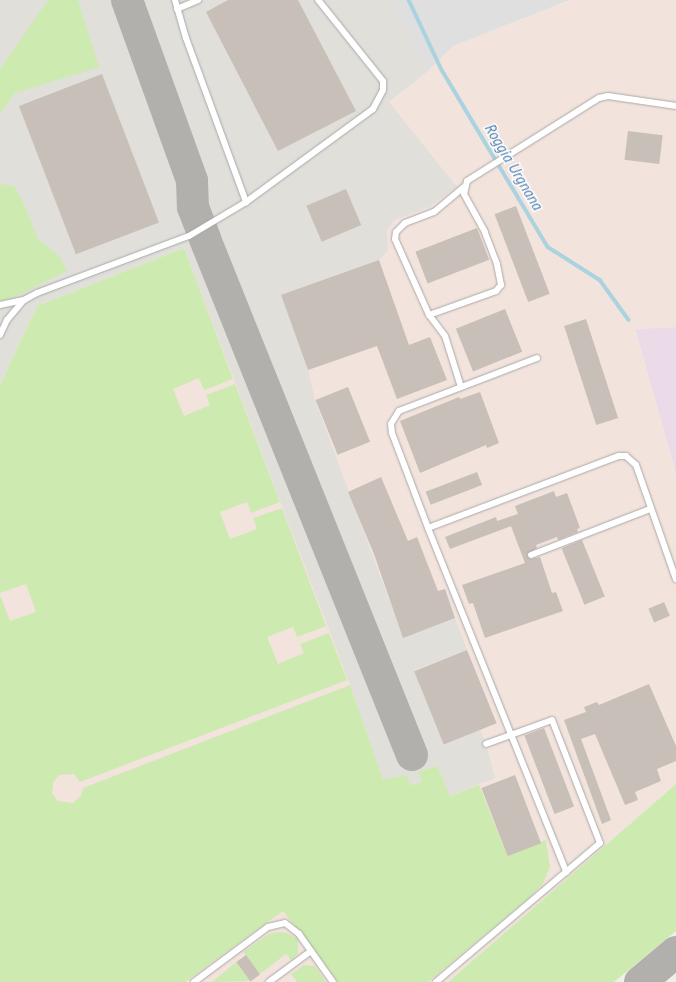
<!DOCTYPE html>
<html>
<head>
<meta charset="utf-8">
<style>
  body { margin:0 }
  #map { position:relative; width:676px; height:982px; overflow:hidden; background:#f2efe9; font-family:"PT Sans",sans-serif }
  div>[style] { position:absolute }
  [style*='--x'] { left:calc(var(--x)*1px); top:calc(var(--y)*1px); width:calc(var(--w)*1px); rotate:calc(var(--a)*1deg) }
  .residential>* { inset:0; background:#e0dfdf }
  .industrial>* { inset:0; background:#ebdbe8 }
  .military>* { inset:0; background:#f3e3dd }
  .airport>* { inset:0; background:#e1dfda }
  .grass>* { inset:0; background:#cdebb0 }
  .stream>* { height:3.5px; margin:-1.75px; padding:0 1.75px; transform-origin:1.75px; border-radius:1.75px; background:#aad3df }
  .taxiway>* { height:32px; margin:-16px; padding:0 16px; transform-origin:16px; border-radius:16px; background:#b1b0ac }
  .building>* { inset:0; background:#c7bfb8; transform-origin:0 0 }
  .roads { filter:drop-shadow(0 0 1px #a9a9a9) drop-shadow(0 0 1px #a9a9a9) }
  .lane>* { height:6px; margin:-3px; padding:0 3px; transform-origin:3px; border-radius:3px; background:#fff }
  span { translate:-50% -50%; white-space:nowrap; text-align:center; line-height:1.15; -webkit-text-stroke:3px #fff; paint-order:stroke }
  .water-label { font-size:15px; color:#4a7aab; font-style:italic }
</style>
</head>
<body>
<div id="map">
  <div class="residential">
    <i style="clip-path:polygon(391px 0,570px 0,454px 46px,428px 71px)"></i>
  </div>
  <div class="industrial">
    <i style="clip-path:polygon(676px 327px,676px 474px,635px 329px)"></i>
  </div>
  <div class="military">
    <i style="clip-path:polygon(570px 0,676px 0,676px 327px,635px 329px,676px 474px,676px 784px,448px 982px,0 982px,0 385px,389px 102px,428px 71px,453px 46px)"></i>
  </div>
  <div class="airport">
    <i style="clip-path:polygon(0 0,391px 0,428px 71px,389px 102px,457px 187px,429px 207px,394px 220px,387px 231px,388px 251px,379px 260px,281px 296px,308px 370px,315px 400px,403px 637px,455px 618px,467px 650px,414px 670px,425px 699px,462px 685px,486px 744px,495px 778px,449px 796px,419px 772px,422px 782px,411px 785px,406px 775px,383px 781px,350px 685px,184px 248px,37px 306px,0 385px)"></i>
  </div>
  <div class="grass">
    <i style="clip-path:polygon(48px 0,78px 0,99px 67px,15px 93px,0 114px,0 69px)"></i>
    <i style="clip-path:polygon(2px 184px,14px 186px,24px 204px,38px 239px,59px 256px,67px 271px,21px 294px,0 302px,0 187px)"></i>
    <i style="clip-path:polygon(184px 248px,233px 379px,204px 390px,199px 378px,173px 389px,184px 416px,210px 405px,206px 395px,235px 384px,280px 502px,251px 513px,247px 502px,220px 512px,230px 539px,257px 529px,253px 518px,282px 508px,326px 626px,297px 637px,293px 627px,267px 637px,278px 664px,304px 653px,300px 644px,329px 633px,347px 680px,80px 782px,74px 774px,59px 775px,53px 783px,52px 793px,58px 801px,73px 803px,81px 796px,83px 788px,350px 685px,383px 780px,406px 775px,411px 785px,422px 782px,418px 772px,437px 766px,450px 796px,479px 785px,507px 855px,546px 840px,550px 867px,543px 884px,527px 900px,428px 982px,338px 982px,283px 911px,185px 982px,0 982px,0 595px,10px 621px,36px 612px,26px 584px,0 593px,0 385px,37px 306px)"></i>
    <i style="clip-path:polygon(676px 784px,676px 931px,614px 982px,448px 982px)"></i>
    <i style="clip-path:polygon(278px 932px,287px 933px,298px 939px,298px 953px,291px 960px,286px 954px,260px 974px,243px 952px,269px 934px)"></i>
    <i style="clip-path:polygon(236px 962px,250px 981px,212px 982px)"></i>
    <i style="clip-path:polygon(304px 965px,315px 966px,326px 982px,297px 982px,291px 974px)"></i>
  </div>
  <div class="stream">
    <i style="--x:409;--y:0;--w:77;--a:64.8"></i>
    <i style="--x:442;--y:70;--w:206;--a:59.1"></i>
    <i style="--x:548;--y:247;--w:62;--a:32.4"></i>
    <i style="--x:600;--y:280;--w:49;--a:54.1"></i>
  </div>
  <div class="taxiway">
    <i style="--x:127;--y:0;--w:192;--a:70.2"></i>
    <i style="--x:192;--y:181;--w:26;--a:88"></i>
    <i style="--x:193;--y:207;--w:34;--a:69"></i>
    <i style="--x:205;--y:239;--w:556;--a:68.14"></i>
    <i style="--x:640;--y:982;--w:47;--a:-39.8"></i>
  </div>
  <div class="building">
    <i style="clip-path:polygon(228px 0,298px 0,356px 111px,278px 151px,206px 12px)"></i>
    <i style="left:102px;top:74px;width:159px;height:89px;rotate:69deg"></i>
    <i style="left:628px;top:131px;width:35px;height:29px;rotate:7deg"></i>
    <i style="left:346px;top:189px;width:39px;height:43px;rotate:67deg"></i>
    <i style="left:516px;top:206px;width:94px;height:23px;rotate:69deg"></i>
    <i style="left:477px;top:228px;width:34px;height:66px;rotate:69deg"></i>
    <i style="clip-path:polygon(379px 260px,409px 345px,430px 337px,447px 380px,397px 399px,377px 346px,308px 370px,281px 295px)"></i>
    <i style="left:505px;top:309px;width:46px;height:53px;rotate:68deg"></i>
    <i style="left:586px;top:319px;width:104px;height:23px;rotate:72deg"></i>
    <i style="left:348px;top:387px;width:59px;height:35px;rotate:68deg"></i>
    <i style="clip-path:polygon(480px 392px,499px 443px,487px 448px,486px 445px,420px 473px,400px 421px,459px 397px,460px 399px)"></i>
    <i style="left:477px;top:472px;width:14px;height:55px;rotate:69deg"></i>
    <i style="clip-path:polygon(381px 477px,408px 541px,417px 537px,438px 591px,445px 589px,455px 618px,403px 638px,374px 554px,348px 492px)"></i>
    <i style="clip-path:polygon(554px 491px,556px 497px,567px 493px,580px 528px,577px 529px,578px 532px,558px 540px,557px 537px,536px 545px,537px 548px,527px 555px,531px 559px,540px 557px,552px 593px,556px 592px,563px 611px,485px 638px,473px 603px,469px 604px,462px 585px,525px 563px,511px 526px,450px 549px,445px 537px,496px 517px,497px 521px,518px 514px,515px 506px)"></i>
    <i style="left:582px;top:540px;width:61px;height:22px;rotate:68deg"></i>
    <i style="left:664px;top:602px;width:15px;height:17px;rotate:67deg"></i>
    <i style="left:467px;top:650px;width:79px;height:57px;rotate:68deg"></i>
    <i style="clip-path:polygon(649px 684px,676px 746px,676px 761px,657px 769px,661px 781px,635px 792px,638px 800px,625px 805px,595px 734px,581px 739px,611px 820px,602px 824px,564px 720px,586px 712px,584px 707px,597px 702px,599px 705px)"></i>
    <i style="left:544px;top:728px;width:84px;height:21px;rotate:69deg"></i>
    <i style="left:515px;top:775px;width:73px;height:36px;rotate:69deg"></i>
    <i style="left:246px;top:955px;width:24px;height:12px;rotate:54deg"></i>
  </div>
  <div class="roads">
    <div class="lane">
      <i style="--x:175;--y:0;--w:40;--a:74"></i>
      <i style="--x:186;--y:38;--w:175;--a:69.9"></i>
      <i style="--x:177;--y:9;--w:23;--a:-23"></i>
      <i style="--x:0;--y:305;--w:25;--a:-12"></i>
      <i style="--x:429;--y:315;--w:71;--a:-19.7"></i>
      <i style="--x:496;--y:291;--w:8;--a:-50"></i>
      <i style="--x:501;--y:285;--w:21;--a:-101"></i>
      <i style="--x:497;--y:264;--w:34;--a:-111"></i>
      <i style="--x:485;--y:232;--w:43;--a:-118.9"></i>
      <i style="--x:464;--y:194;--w:13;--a:-77"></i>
      <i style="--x:467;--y:181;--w:156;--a:-32.2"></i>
      <i style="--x:599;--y:98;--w:9;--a:-13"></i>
      <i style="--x:608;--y:96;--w:69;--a:8.4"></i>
      <i style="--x:0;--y:335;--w:17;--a:-65"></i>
      <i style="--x:7;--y:320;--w:26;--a:-50"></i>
      <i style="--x:24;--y:300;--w:15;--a:-28"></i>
      <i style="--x:37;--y:293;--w:162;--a:-20.6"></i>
      <i style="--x:189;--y:236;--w:66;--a:-30.8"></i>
      <i style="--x:246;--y:202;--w:157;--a:-36.2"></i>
      <i style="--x:373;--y:109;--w:21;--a:-62"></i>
      <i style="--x:383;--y:90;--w:9;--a:-90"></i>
      <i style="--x:383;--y:81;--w:104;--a:-128.7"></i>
      <i style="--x:537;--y:358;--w:148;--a:159"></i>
      <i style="--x:399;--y:411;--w:15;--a:122"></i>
      <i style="--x:391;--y:424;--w:9;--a:84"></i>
      <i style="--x:392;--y:433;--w:102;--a:69.2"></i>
      <i style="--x:428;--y:528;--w:371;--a:68.1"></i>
      <i style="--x:461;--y:387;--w:53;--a:-107.4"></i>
      <i style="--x:445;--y:336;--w:26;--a:-127"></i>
      <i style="--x:429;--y:315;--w:83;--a:-114.1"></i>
      <i style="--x:395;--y:239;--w:7;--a:-82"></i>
      <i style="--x:396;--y:232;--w:13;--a:-45"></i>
      <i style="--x:405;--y:223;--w:31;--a:-21"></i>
      <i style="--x:434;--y:212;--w:39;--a:-40"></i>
      <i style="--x:428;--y:528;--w:204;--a:-20.7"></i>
      <i style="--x:619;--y:456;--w:7;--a:0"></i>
      <i style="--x:626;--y:456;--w:13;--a:42"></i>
      <i style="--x:636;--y:465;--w:121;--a:70.7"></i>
      <i style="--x:531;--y:555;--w:128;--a:-21.1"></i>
      <i style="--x:194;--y:982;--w:92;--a:-36.6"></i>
      <i style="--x:268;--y:927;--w:17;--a:-13"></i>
      <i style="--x:285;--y:923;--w:18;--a:38"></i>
      <i style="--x:299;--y:934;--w:59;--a:54.7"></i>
      <i style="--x:269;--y:982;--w:52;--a:-36.4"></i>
      <i style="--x:436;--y:982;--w:215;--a:-40.3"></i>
      <i style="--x:600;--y:843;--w:132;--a:-111.3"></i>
      <i style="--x:552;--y:720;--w:70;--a:160"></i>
    </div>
  </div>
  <div class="water-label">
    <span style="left:514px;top:167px;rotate:59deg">Roggia Urgnana</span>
  </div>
</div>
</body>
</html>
